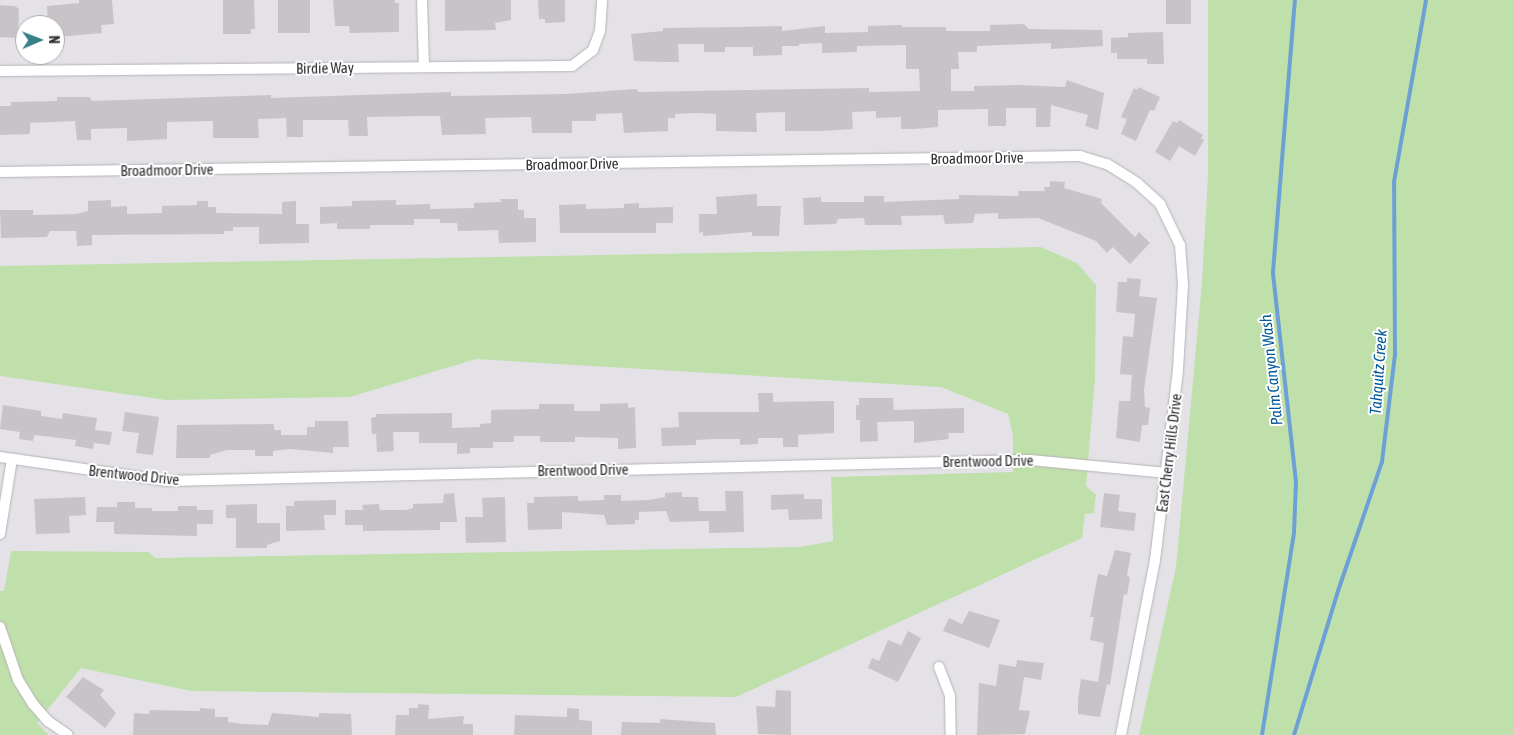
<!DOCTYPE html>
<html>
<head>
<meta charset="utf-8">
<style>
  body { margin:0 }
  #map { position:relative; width:1514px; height:735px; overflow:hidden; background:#e4e2e7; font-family:"Asap Condensed",sans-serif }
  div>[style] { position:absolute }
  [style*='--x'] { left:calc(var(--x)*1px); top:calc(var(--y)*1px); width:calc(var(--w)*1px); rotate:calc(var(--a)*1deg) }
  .green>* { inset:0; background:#c0e0ab }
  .stream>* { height:4px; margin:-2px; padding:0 2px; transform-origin:2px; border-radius:2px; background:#6da1d6 }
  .building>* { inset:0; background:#c8c3c7; transform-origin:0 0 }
  .roads { filter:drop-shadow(0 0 1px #b6b3b8) drop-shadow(0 0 1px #b6b3b8) }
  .minor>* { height:10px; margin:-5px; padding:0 5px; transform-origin:5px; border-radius:5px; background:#fff }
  span { translate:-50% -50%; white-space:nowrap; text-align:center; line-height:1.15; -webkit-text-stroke:4px #fff; paint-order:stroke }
  .street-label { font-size:15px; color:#313032 }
  .water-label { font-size:16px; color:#035999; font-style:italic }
  .north { position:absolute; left:15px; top:15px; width:50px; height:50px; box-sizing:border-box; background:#fff; border:1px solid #adacad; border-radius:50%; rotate:89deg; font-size:14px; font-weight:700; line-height:20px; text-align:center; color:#313032 }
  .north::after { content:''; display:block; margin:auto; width:18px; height:22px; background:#398188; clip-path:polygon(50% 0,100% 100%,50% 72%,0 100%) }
</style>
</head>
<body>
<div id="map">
  <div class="green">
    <i style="clip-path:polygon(1208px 0,1514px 0,1514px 735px,1139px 735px,1176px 567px,1202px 282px,1208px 176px)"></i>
    <i style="clip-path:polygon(1041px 247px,1077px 263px,1096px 285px,1095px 379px,1086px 486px,1096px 495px,1094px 513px,1085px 514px,1082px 538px,736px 697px,191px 691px,81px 668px,37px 723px,49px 735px,0 735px,0 591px,4px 591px,11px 551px,149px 552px,155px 558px,800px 547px,833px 541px,831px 477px,1013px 472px,1013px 435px,1008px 414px,941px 387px,476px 359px,350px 397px,166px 400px,0 376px,0 266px)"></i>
  </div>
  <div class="stream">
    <i style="--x:1262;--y:735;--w:205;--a:-81"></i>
    <i style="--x:1294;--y:533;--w:51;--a:-87.8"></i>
    <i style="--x:1296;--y:482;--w:211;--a:-96.3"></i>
    <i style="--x:1273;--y:272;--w:273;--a:-85.4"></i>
    <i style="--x:1294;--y:735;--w:147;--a:-73"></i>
    <i style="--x:1337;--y:594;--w:139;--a:-71.2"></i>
    <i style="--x:1382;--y:462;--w:108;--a:-83.1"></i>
    <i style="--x:1395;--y:355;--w:173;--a:-90.3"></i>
    <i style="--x:1394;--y:182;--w:185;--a:-80"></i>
  </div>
  <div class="building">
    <i style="clip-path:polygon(79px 0,112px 0,114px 24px,101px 25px,102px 33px,57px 37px,55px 25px,48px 25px,47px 6px,79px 3px)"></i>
    <i style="clip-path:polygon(223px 0,254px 0,255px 29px,251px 29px,251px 34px,223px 34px)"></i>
    <i style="left:278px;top:0;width:32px;height:33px"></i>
    <i style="clip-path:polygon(333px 0,395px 0,395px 3px,399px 3px,399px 32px,350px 33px,349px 26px,335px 26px)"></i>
    <i style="clip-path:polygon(445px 0,511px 0,511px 20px,495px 23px,496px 30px,445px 31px)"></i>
    <i style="clip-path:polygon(538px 0,565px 0,565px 22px,545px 23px,545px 19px,539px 19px)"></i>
    <i style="left:1166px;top:0;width:25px;height:24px"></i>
    <i style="clip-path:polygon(0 5px,15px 6px,19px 9px,18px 38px,0 37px)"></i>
    <i style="clip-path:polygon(1024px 24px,1029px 29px,1102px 30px,1103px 46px,1051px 49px,1051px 43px,977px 46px,977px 52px,958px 52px,959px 69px,951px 69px,951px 91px,974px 91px,974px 86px,1020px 85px,1065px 87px,1067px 80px,1104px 93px,1098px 130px,1085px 126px,1088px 115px,1051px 105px,1050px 127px,1036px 127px,1036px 108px,1006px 108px,1006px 126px,988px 126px,988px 109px,938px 110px,938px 127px,914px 129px,901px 129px,901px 117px,876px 118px,876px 111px,852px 112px,853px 129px,822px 131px,785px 131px,785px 112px,756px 113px,757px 132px,716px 131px,716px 114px,697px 113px,675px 114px,675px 118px,668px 118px,668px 131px,624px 133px,622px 113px,596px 114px,596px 121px,572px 121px,572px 133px,532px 133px,531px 117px,485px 118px,486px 134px,442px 135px,440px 116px,422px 116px,367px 117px,368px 136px,349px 136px,348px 120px,303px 120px,303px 137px,287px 137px,286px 118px,258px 119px,259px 138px,213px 138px,213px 121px,167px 122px,167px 139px,127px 141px,127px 128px,91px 129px,91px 140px,77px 140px,75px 121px,30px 123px,30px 134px,0 135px,0 106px,11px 106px,11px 102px,57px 101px,57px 97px,89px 97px,92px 101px,271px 95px,271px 98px,451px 92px,451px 96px,565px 94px,637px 89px,638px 92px,869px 88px,869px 92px,920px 91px,919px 69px,906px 69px,906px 45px,857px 46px,857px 52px,822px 53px,822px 43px,799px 44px,799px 46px,782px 46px,782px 55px,753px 56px,753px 47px,725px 47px,725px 52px,704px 52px,704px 44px,678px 44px,679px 62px,666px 62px,634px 61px,631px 34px,663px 31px,663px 28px,737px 27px,782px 26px,782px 31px,825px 26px,825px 33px,868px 32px,868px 26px,902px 25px,902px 27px,946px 27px,946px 31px,990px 31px,990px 25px)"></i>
    <i style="clip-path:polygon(1163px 32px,1164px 64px,1147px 64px,1147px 59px,1117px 59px,1117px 53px,1111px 53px,1111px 38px,1128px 37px,1128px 33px)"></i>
    <i style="clip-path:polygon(1138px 87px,1160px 97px,1154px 111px,1150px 110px,1136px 141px,1121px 134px,1127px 119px,1121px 117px,1134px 88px,1137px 90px)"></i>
    <i style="clip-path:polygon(1179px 120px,1203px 135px,1201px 138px,1204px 140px,1195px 156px,1179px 146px,1170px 161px,1155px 152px,1173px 121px,1177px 123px)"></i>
    <i style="clip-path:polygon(1050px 181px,1065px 182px,1064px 188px,1102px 199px,1101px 203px,1135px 237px,1139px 232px,1150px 243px,1130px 264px,1113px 247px,1107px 253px,1096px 241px,1038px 218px,998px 219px,998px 213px,975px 214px,973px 223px,945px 224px,943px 215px,901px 216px,902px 225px,865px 225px,864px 218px,838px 219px,836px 224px,804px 225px,803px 198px,821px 197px,821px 202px,864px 202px,864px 196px,884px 196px,884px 202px,959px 199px,959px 195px,1019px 196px,1018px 191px,1045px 191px,1044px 187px,1050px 187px)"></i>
    <i style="clip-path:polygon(757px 194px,757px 206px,781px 206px,779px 236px,752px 236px,752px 232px,703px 236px,703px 232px,699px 233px,699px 214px,717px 214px,716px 197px)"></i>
    <i style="clip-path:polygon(500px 199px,518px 199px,518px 210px,524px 210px,524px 218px,536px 218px,536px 242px,499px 243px,498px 230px,458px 231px,457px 223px,440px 223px,440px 219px,414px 219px,414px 225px,370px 225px,370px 229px,337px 229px,337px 223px,320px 224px,320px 207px,352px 206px,352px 201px,396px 200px,396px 205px,430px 204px,430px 209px,474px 208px,474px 203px,501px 202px)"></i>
    <i style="clip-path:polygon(111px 200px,111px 207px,127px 206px,127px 214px,162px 213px,162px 206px,197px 205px,197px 201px,208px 201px,208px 207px,216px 207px,216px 213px,282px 214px,282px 202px,296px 201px,296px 224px,309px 224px,309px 243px,259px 244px,259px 227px,233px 227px,233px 231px,224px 231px,224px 234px,92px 235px,92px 245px,77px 246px,76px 231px,50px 231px,47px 237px,1px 238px,0 210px,33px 210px,33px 215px,76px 214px,88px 211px,88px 201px)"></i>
    <i style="clip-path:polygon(639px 203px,639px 208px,673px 207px,673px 223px,656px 223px,656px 233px,560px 233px,559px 205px,586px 204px,586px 209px,624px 208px,624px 204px)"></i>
    <i style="clip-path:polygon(1127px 278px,1141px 279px,1139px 296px,1157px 298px,1144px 390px,1145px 407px,1150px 408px,1148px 425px,1142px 425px,1140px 442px,1116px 438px,1119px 401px,1130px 401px,1132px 375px,1120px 374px,1123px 336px,1133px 337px,1135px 314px,1116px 312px,1118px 282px,1127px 282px)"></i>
    <i style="clip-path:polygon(758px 393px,773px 393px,773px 402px,834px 401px,834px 433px,798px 435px,798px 447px,783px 447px,783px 438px,758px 438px,758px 444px,740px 445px,740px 439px,713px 439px,696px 440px,696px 445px,662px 446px,661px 428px,679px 427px,678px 412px,759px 412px)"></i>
    <i style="clip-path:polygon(859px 398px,893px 398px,894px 410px,964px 408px,964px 433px,948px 433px,949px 439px,914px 443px,914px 421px,877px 422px,878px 441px,860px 442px,860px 420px,856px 420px,856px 405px,859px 405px)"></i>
    <i style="clip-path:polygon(628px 403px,628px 408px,635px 407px,636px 448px,618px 449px,618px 438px,575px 437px,575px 442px,540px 442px,540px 436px,514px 436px,514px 442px,493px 442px,493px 448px,470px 448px,470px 453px,457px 454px,457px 443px,419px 443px,419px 432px,393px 432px,394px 451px,377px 452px,376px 434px,372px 434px,371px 418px,376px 417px,376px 414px,452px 413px,452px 428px,480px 427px,480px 424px,491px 423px,491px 410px,539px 409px,539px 404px,574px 404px,574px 411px,600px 411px,600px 404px)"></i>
    <i style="clip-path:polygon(3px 405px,41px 411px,41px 416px,62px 419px,63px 413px,97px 418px,95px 430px,112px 432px,110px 445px,94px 443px,93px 449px,75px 446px,76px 440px,51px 437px,34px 435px,33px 441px,19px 439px,20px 432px,0 429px)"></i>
    <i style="clip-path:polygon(125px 412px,159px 417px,153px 455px,136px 453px,139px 433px,122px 431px)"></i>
    <i style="clip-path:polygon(315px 421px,348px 421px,349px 447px,333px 447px,333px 453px,290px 449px,273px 451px,273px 456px,255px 456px,255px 450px,227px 450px,210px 455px,210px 458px,176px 458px,177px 425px,274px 424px,274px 430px,281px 430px,281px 435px,307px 435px,307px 427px,315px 427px)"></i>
    <i style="clip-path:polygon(725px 491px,743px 491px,744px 532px,709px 533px,709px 521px,670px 522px,666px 511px,639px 512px,639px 520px,635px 520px,635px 524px,607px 525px,604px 515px,562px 512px,562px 529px,528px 530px,527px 503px,534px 503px,534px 497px,578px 496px,578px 501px,604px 500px,604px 495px,621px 495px,621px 501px,649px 500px,665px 497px,665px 493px,682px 492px,682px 497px,698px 497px,699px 511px,726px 511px)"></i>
    <i style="clip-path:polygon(454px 493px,457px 522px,440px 522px,440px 530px,363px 531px,363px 525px,345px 525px,345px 510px,363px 510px,362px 505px,379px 504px,380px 510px,406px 510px,413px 508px,413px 504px,443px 503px,444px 494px)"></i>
    <i style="clip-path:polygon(1104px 493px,1120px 495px,1118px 511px,1136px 513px,1134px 531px,1100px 527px)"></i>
    <i style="clip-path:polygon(804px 494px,804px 499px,822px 499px,822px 519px,789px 520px,788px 509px,771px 510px,771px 495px)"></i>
    <i style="clip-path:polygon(85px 497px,86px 515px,69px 516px,70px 533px,36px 534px,34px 499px)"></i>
    <i style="clip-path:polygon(505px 497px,506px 542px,466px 543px,465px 517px,483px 517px,482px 498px)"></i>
    <i style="clip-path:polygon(336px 500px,336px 515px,324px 515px,325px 530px,286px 531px,286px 506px,294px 506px,294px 501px)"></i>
    <i style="clip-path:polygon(117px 502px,135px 502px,135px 508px,152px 508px,152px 511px,178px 511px,178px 506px,197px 506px,197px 510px,213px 510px,213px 524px,197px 524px,197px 536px,114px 534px,114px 522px,96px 522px,97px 507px,117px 507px)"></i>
    <i style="clip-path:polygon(257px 504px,257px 523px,280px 523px,280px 541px,267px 545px,267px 548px,236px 548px,236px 518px,226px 518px,226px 505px)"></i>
    <i style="clip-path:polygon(1115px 550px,1131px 553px,1127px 576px,1130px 577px,1127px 595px,1124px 594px,1110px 685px,1107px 684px,1100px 717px,1078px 714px,1078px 699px,1081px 679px,1098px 682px,1104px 643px,1090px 640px,1094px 617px,1090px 617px,1098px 574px,1107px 576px)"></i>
    <i style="clip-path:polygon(969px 611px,1000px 620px,989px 648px,943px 631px,949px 618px,962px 624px)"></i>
    <i style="clip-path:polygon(908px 631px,921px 638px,898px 682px,868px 668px,872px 658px,879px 661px,888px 640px,901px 645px)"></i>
    <i style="clip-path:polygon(1017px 660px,1044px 663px,1041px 680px,1024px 677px,1019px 710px,1030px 711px,1025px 734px,977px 735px,979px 683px,996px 686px,999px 664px,1016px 667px)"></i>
    <i style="clip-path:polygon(83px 677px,104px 690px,100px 695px,116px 713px,105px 728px,66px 697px)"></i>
    <i style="clip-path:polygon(776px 690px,791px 691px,791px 735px,758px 734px,756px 706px,775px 707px)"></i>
    <i style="clip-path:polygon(418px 704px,429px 705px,428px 719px,464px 716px,463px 724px,473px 724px,473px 735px,395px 735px,396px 715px,409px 715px,409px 708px,418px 708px)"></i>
    <i style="clip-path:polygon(200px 708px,215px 709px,215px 717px,228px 717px,228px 722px,242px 724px,268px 725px,272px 713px,319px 717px,319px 713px,351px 714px,352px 735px,133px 735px,134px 713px,149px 714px,150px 710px,200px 711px)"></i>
    <i style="clip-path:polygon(567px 708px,579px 709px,579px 720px,592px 721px,592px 735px,514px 735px,515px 715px,567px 717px)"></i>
    <i style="clip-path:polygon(660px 719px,715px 723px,716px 735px,621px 735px,622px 722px,660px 723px)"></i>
  </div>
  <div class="roads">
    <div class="minor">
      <i style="--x:422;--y:0;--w:67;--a:88.3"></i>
      <i style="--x:0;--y:71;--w:572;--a:-0.5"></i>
      <i style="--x:572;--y:66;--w:26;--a:-37"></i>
      <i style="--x:593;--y:50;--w:20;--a:-70"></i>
      <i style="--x:600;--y:31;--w:31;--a:-86"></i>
      <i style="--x:0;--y:172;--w:1080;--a:-0.85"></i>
      <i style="--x:1080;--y:156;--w:28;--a:17"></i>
      <i style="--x:1107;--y:164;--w:36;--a:32"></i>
      <i style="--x:1137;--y:183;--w:31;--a:42"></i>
      <i style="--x:1160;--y:204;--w:46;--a:64"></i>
      <i style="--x:1180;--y:245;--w:40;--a:85.7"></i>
      <i style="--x:1183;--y:285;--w:85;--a:93.4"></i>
      <i style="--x:1178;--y:370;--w:191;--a:96.9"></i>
      <i style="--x:1155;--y:560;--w:178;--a:101"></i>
      <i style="--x:0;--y:457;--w:170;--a:8.1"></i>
      <i style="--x:168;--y:481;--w:862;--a:-1.4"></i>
      <i style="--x:1030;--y:460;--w:138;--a:5.4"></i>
      <i style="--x:0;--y:534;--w:76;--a:-80.9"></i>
      <i style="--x:0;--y:627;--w:56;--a:71.2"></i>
      <i style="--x:18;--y:680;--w:28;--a:58"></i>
      <i style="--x:33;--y:704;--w:23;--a:49"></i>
      <i style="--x:48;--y:721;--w:24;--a:35"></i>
      <i style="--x:939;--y:667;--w:31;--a:69"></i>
      <i style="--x:950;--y:696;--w:39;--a:89"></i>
    </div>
  </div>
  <div class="street-label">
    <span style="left:325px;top:68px;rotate:-1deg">Birdie Way</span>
    <span style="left:977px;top:158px;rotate:-1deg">Broadmoor Drive</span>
    <span style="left:572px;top:164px;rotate:-1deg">Broadmoor Drive</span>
    <span style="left:167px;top:170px;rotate:-1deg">Broadmoor Drive</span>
    <span style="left:1169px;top:453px;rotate:-83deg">East Cherry Hills Drive</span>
    <span style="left:988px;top:461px;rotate:-1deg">Brentwood Drive</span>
    <span style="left:583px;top:470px;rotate:-1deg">Brentwood Drive</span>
    <span style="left:134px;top:475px;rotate:6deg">Brentwood Drive</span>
  </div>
  <div class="water-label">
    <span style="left:1271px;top:370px;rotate:-96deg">Palm Canyon Wash</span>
    <span style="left:1378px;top:372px;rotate:-86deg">Tahquitz Creek</span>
  </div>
  <div class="north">N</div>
</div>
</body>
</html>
